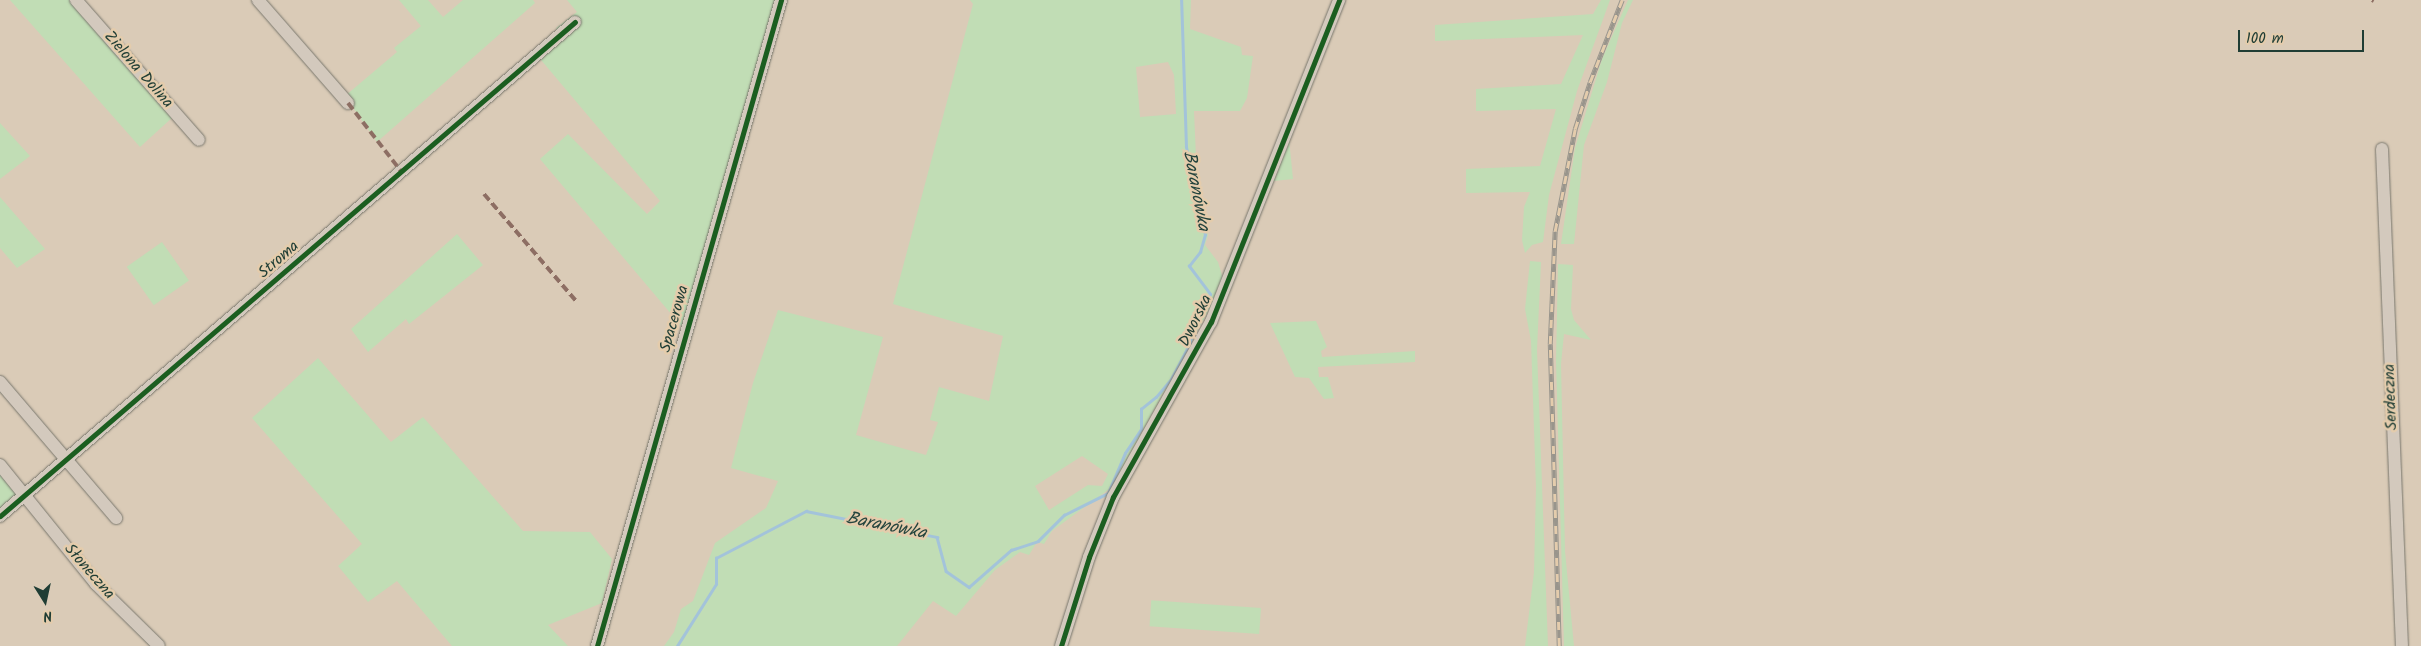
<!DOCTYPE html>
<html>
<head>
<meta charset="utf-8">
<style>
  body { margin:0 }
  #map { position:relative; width:2421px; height:646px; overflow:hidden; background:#dacbb7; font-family:Kalam,sans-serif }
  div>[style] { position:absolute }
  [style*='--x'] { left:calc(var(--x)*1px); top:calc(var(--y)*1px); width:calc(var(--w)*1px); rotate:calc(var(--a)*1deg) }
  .green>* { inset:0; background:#c1ddb5; transform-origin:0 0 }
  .stream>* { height:2.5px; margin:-1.25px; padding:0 1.25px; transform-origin:1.25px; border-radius:1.25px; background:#a3c3da }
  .roads { filter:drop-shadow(0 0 1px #79776d) drop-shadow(0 0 1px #79776d) }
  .minor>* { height:12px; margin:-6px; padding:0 6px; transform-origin:6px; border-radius:6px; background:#d3c9bd }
  .rail>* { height:4.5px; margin-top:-2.25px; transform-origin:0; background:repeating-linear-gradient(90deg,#e4ccac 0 8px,#99958c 0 16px); box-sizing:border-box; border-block:1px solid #99958c }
  .quiet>* { height:4px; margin-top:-2px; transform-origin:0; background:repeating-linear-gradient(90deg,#8d6e63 0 8px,transparent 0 12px) }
  .cycleway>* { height:5px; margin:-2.5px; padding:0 2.5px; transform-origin:2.5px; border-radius:2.5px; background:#1b5e20 }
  span { translate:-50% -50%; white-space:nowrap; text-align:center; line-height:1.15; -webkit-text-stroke:5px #e4ccac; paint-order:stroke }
  .street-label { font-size:16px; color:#1f3d34 }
  .water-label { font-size:18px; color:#24443d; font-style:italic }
  .north { position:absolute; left:20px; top:576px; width:50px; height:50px; -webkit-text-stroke:4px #e4ccac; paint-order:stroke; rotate:170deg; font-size:14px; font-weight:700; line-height:20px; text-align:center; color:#1f3d34 }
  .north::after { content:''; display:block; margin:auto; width:18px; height:22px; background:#1f3d34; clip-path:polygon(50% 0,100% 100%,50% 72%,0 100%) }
  .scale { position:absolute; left:2238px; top:30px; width:126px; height:22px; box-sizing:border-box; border:2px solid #1f3d34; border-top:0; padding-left:6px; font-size:15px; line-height:18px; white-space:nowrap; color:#1f3d34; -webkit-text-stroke:4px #e4ccac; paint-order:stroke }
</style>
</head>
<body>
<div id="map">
  <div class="green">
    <i style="clip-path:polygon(10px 0,76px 0,174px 116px,140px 147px)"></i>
    <i style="clip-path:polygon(399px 0,428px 0,443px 17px,463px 0,533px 0,535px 3px,377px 142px,345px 96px,397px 52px,394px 48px,421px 26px)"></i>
    <i style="clip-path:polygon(567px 0,777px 0,683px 328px,540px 159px,568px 134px,647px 214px,660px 201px,536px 54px,560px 33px,556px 28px,577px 12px)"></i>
    <i style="clip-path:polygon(evenodd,970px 0,1191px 0,1190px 29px,1241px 47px,1242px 55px,1253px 56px,1247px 98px,1240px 111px,1194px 111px,1197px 180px,1208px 235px,1205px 245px,1218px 262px,1224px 282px,1112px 487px,1052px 531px,1044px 544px,1037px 542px,1029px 555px,1020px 552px,995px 570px,956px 616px,933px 601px,897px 646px,664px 646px,674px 632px,681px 609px,693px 601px,715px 543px,766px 508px,778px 481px,731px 468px,753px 383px,778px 310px,883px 337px,856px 435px,926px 455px,938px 422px,930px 420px,939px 387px,989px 401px,1003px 336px,893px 304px,973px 4px,970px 0,1168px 62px,1174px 75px,1176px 114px,1140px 117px,1136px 67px,1168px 62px,970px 0,1082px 456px,1108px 474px,1102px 486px,1088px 485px,1049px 510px,1035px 486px,1082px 456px)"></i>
    <i style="clip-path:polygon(1601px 0,1610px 0,1577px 91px,1549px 195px,1543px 242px,1532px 245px,1525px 253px,1522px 240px,1524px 207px,1530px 192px,1466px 193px,1466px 169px,1540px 166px,1556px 109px,1476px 111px,1476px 89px,1561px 84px,1583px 35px,1435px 41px,1435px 25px,1593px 14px)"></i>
    <i style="clip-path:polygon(1628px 0,1633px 0,1622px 23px,1607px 82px,1584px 145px,1574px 244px,1561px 244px,1575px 148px,1602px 59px)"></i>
    <i style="clip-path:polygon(0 123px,30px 156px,0 179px)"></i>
    <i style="clip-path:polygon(1289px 139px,1293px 179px,1274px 181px)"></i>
    <i style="clip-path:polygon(0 197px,45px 249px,17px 268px,0 248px)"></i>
    <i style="clip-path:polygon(457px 234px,483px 265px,409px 324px,406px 319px,368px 352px,351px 329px)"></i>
    <i style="left:162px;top:242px;width:47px;height:43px;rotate:55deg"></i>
    <i style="clip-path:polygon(1530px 261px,1541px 262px,1537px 350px,1548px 646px,1525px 646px,1534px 572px,1536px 488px,1531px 341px,1525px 309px)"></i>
    <i style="clip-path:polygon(1558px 264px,1573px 265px,1571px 309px,1574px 320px,1591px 340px,1564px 334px,1561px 364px,1565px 551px,1574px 646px,1564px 646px,1556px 361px)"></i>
    <i style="clip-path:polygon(1316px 321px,1327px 347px,1321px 351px,1322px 357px,1415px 351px,1415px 362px,1318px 367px,1319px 377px,1328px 377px,1334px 398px,1324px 399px,1309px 378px,1295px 377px,1270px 323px)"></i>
    <i style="clip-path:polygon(318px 358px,391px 442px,423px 417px,523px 531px,590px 532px,612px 559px,602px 603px,548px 625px,568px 646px,452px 646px,397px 581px,368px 602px,338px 566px,362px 544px,252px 418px)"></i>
    <i style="clip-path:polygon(0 471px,19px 494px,0 511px)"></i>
    <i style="left:1261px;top:608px;width:26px;height:110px;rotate:94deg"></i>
  </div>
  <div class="stream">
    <i style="--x:677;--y:646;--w:73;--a:-57.8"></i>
    <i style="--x:716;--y:584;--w:26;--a:-90"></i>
    <i style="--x:716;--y:558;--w:102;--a:-27.6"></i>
    <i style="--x:806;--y:511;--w:134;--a:11.2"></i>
    <i style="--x:937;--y:537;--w:35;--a:75"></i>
    <i style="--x:946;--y:571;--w:28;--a:35"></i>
    <i style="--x:969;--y:587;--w:56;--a:-41.4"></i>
    <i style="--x:1011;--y:550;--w:28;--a:-18"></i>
    <i style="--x:1038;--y:541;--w:37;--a:-45"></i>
    <i style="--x:1064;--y:515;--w:49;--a:-26.6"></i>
    <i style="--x:1108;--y:493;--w:43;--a:-67"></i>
    <i style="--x:1125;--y:453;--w:29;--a:-56"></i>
    <i style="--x:1141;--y:429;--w:20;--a:-90"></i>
    <i style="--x:1141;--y:409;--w:19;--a:-39"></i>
    <i style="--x:1156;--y:397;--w:23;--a:-50"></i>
    <i style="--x:1171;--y:379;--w:41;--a:-62.2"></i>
    <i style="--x:1190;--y:343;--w:22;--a:-80"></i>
    <i style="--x:1194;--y:321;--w:31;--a:-59"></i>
    <i style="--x:1210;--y:294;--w:35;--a:-127"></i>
    <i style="--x:1189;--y:266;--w:18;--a:-52"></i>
    <i style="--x:1200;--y:252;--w:18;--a:-74"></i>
    <i style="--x:1205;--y:235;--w:90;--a:-102.2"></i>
    <i style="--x:1186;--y:147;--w:147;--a:-91.9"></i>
  </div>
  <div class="roads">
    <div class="minor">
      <i style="--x:76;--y:0;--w:186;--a:48.7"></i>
      <i style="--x:258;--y:0;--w:137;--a:48.9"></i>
      <i style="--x:2382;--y:149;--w:497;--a:87.7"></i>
      <i style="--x:0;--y:382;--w:179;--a:49.5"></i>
      <i style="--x:0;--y:465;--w:153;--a:51.1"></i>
      <i style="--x:96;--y:584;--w:88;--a:44.5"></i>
      <i style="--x:0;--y:516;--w:758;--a:-40.67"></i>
      <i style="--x:597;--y:646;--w:672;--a:-74.1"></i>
      <i style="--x:1061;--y:646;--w:93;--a:-72.5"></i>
      <i style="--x:1089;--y:557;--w:65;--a:-68.2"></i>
      <i style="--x:1113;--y:497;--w:201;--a:-60.8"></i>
      <i style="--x:1211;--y:322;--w:347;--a:-68.3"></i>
    </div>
  </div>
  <div class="rail">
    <i style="--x:1559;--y:646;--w:302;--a:-91.7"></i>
    <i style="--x:1550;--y:344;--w:113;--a:-87.5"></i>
    <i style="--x:1555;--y:231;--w:104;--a:-78.9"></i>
    <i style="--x:1575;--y:129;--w:49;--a:-72.3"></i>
    <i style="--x:1590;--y:82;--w:88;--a:-68.7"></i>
  </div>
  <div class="quiet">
    <i style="--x:2372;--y:0;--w:2;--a:27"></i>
    <i style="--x:348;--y:103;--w:86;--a:52.1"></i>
    <i style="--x:484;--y:194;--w:143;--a:49.3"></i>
  </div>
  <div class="cycleway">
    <i style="--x:0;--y:516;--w:758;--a:-40.67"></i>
    <i style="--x:597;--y:646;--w:672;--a:-74.1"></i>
    <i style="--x:1061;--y:646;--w:93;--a:-72.5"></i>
    <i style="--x:1089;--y:557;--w:65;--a:-68.2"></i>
    <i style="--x:1113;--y:497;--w:201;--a:-60.8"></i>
    <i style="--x:1211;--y:322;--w:347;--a:-68.3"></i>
  </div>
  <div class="street-label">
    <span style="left:138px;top:70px;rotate:49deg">Zielona Dolina</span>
    <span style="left:279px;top:260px;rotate:-41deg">Stroma</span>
    <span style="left:675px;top:319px;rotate:-74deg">Spacerowa</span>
    <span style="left:1196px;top:321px;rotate:-64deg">Dworska</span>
    <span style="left:2391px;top:397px;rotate:-92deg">Serdeczna</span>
    <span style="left:89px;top:572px;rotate:49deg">Słoneczna</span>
  </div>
  <div class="water-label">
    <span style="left:1195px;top:191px;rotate:79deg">Baranówka</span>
    <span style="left:886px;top:527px;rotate:11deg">Baranówka</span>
  </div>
  <div class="north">N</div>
  <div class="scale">100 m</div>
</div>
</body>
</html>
